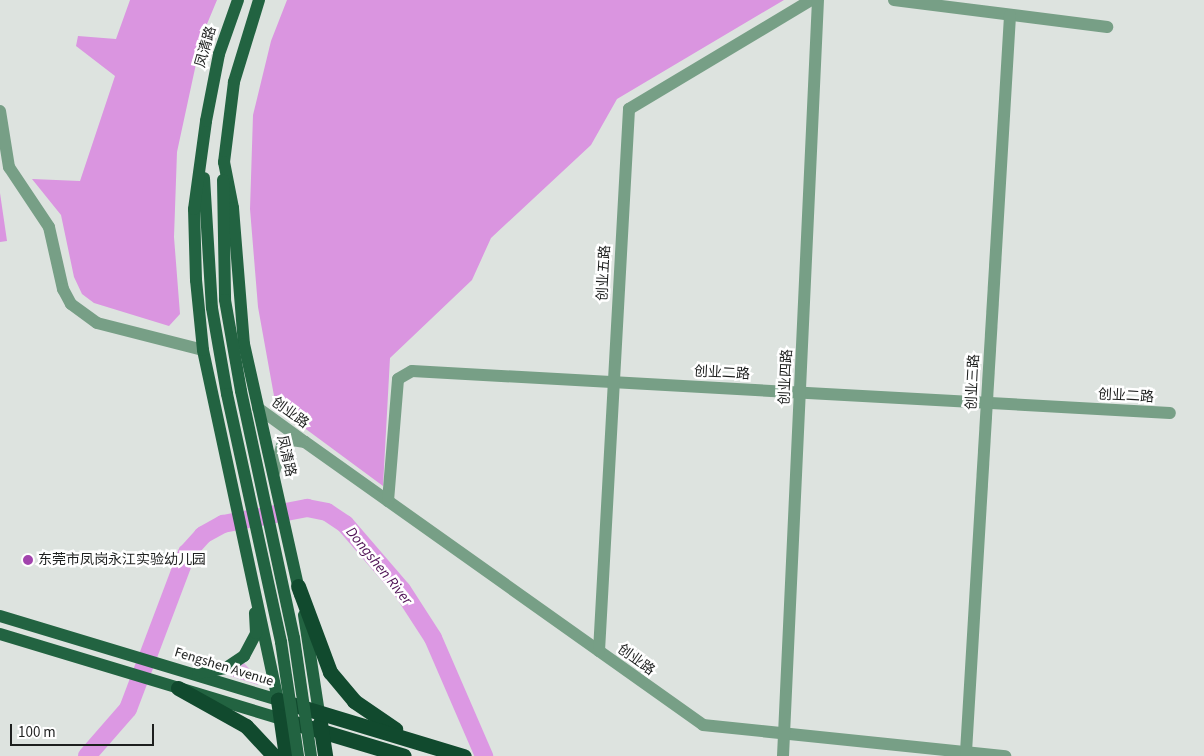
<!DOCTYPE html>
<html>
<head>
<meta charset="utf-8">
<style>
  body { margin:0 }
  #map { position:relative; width:1204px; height:756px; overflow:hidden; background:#dde3df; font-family:"Source Sans 3","Noto Sans SC",sans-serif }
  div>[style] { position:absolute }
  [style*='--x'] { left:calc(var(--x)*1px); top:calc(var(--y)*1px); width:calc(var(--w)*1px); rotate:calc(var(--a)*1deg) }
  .green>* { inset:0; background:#ddaee1 }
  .forest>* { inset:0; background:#da95e0 }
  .river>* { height:18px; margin:-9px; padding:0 9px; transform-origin:9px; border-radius:9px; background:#dc98e3 }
  .minor>* { height:12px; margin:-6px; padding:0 6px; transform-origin:6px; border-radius:6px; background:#779f86 }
  .major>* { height:12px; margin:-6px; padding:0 6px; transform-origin:6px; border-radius:6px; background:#226341 }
  .highway>* { height:15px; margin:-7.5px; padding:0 7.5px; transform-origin:7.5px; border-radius:7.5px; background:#114a2e }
  .major-bridge>* { height:12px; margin:-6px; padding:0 6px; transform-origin:6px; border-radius:6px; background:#226341 }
  .dots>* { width:14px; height:14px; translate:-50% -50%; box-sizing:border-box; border:2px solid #fff; border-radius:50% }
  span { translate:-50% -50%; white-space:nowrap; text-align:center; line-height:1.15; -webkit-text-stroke:5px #fff; paint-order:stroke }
  .street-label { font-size:14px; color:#1d1f1e }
  .poi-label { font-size:14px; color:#1d1f1e }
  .left { translate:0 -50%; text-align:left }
  .water-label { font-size:15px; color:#4e1054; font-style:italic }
  .scale { position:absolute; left:10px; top:724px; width:144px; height:22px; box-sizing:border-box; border:2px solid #1d1f1e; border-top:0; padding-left:6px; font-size:15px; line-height:18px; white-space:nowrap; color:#1d1f1e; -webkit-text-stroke:4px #fff; paint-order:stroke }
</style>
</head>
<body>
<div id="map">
  <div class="green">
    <i style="clip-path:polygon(244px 663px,255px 675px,258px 685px,227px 675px)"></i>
  </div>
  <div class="forest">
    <i style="clip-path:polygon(130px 0,217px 0,202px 36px,177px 152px,174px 237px,180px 314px,169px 326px,94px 303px,82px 294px,74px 277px,61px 215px,32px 179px,80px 181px,115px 76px,76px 46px,78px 36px,116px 39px)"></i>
    <i style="clip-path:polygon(287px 0,784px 0,617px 99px,591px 145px,491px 238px,472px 280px,390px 358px,383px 486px,276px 407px,258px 307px,250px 209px,253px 115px,271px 41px)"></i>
    <i style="clip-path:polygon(0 193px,7px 241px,0 242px)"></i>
  </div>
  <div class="river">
    <i style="--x:87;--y:756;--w:62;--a:-48.9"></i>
    <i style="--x:128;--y:709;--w:167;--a:-69.3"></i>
    <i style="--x:187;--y:553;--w:24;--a:-48"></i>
    <i style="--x:203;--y:535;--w:23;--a:-29"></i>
    <i style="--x:223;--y:524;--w:86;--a:-10.8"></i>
    <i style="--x:307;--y:508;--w:20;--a:11"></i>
    <i style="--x:327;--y:512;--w:22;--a:34"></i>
    <i style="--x:345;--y:524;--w:87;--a:49.2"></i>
    <i style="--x:402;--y:590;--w:57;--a:57.1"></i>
    <i style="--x:433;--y:638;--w:129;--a:66.6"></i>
  </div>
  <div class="minor">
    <i style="--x:894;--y:0;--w:215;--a:7.2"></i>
    <i style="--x:0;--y:111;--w:57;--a:80.9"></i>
    <i style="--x:9;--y:167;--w:72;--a:56.3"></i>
    <i style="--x:49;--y:227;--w:64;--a:77.3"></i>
    <i style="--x:63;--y:289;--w:17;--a:62"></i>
    <i style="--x:71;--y:304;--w:32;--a:36"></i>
    <i style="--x:97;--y:323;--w:109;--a:14.3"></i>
    <i style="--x:258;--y:408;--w:58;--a:35.9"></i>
    <i style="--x:305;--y:442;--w:13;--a:-171"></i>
    <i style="--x:292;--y:440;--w:12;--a:149"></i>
    <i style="--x:282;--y:446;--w:28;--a:107"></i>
    <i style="--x:305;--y:442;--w:488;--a:35.4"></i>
    <i style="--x:703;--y:725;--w:304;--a:5.9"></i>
    <i style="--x:388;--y:501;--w:122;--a:-85.3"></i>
    <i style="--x:398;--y:379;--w:16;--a:-30"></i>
    <i style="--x:412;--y:371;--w:759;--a:3.17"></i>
    <i style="--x:599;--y:651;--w:543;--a:-86.83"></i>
    <i style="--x:629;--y:109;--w:212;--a:-30.9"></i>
    <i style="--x:966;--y:752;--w:738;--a:-86.58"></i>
    <i style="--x:783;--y:756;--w:757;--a:-87.35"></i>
  </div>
  <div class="major">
    <i style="--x:259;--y:0;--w:86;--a:107"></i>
    <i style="--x:234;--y:82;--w:81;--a:97.1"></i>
    <i style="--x:224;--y:162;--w:47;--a:78.9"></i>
    <i style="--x:233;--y:208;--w:136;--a:85.4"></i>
    <i style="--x:244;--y:344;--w:257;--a:77.4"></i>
    <i style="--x:204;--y:178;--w:130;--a:86.5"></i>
    <i style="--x:212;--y:308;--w:87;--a:80.1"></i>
    <i style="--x:223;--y:180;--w:120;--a:89"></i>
    <i style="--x:225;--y:300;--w:92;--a:80"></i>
    <i style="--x:304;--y:615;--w:99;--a:81.3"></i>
    <i style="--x:0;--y:616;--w:290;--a:16.8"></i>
    <i style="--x:278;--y:700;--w:358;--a:-102.1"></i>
    <i style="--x:203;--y:350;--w:70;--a:-95.7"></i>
    <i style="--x:196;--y:280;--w:71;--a:-91.6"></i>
    <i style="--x:194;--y:209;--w:89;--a:-82.2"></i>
    <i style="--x:206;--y:121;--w:68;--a:-79"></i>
    <i style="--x:219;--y:54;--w:57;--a:-70.6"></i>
    <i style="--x:0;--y:634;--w:294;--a:16.8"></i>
    <i style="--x:198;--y:673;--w:28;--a:-10"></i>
    <i style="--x:226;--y:668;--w:22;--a:-34"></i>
    <i style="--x:244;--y:656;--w:26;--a:-62"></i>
    <i style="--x:256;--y:633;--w:20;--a:-93"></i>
  </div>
  <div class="highway">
    <i style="--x:298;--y:586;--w:92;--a:69.6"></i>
    <i style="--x:330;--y:672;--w:38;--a:50"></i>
    <i style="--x:354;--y:701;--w:50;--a:34.3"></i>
    <i style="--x:178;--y:688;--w:78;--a:29.2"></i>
    <i style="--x:246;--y:726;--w:41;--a:47"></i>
    <i style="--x:281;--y:719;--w:128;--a:16.7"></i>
    <i style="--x:320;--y:723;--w:33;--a:81"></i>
    <i style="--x:286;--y:756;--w:57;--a:-98.1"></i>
    <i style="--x:278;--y:700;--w:194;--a:16.8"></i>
  </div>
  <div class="major-bridge">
    <i style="--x:241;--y:391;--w:253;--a:77.9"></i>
    <i style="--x:294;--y:638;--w:119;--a:81.8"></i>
    <i style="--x:227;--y:394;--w:254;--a:77.7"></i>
    <i style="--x:281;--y:642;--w:115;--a:81.5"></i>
  </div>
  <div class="dots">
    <i style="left:28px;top:560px;background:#a244ad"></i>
  </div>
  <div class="street-label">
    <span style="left:206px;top:47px;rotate:-74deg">凤清路</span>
    <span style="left:604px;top:273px;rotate:-87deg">创业五路</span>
    <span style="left:722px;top:373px;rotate:3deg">创业二路</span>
    <span style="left:786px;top:377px;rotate:-87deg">创业四路</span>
    <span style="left:973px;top:382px;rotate:-87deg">创业三路</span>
    <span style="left:1126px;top:396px;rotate:3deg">创业二路</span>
    <span style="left:290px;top:413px;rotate:36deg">创业路</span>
    <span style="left:286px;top:456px;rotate:77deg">凤清路</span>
    <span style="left:636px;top:660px;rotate:36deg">创业路</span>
    <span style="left:224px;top:667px;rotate:17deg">Fengshen Avenue</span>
  </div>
  <div class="poi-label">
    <span class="left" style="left:38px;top:560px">东莞市凤岗永江实验幼儿园</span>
  </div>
  <div class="water-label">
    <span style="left:379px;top:566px;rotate:51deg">Dongshen River</span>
  </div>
  <div class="scale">100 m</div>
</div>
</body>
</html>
